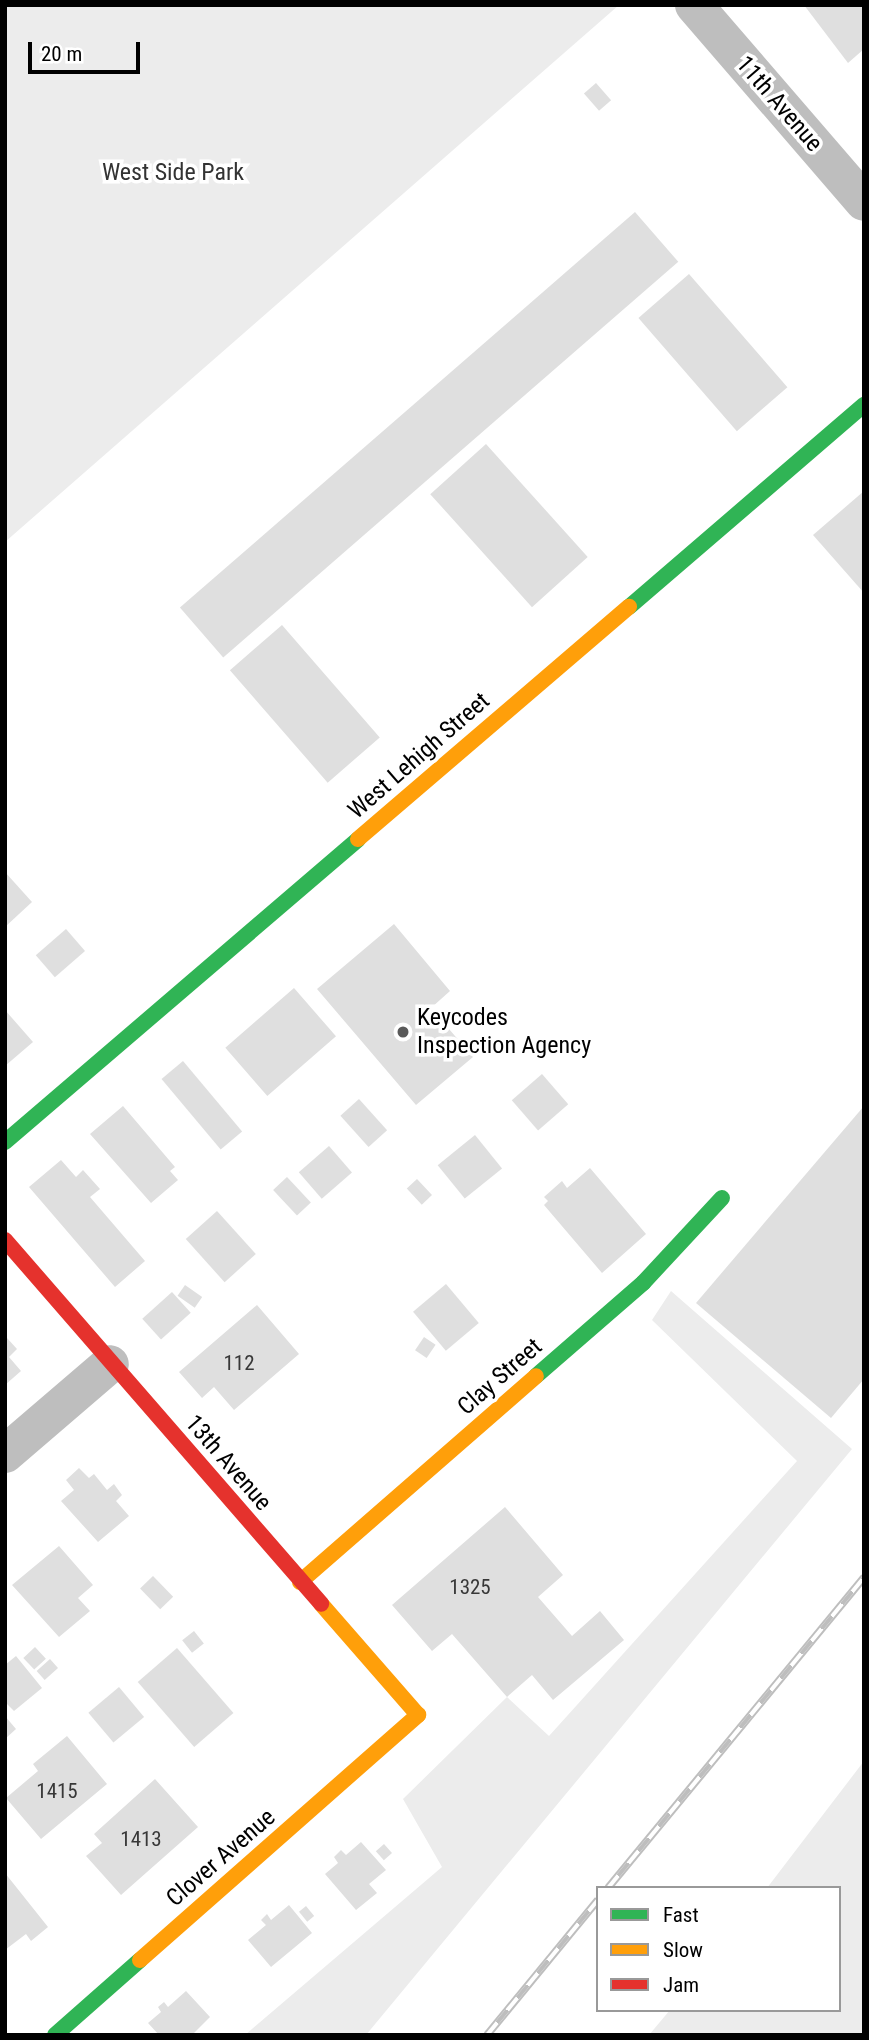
<!DOCTYPE html>
<html>
<head>
<meta charset="utf-8">
<style>
  body { margin:0 }
  #map { position:relative; width:869px; height:2040px; overflow:hidden; background:#fff; font-family:"Roboto Condensed",sans-serif }
  div>[style] { position:absolute }
  [style*='--x'] { left:calc(var(--x)*1px); top:calc(var(--y)*1px); width:calc(var(--w)*1px); rotate:calc(var(--a)*1deg) }
  .green>* { inset:0; background:#ececec }
  .building>* { inset:0; background:#dfdfdf; transform-origin:0 0 }
  .street>* { height:38px; margin:-19px; padding:0 19px; transform-origin:19px; border-radius:19px; background:#bebebe }
  .fast>* { height:16px; margin:-8px; padding:0 8px; transform-origin:8px; border-radius:8px; background:#30b455 }
  .slow>* { height:16px; margin:-8px; padding:0 8px; transform-origin:8px; border-radius:8px; background:#ff9f0a }
  .jam>* { height:16px; margin:-8px; padding:0 8px; transform-origin:8px; border-radius:8px; background:#e5322d }
  .rail>* { height:8px; margin-top:-4px; transform-origin:0; background:repeating-linear-gradient(90deg,#fff 0 16px,#bebebe 0 32px); box-sizing:border-box; border-block:2px solid #bebebe }
  .dots>* { width:19px; height:19px; translate:-50% -50%; box-sizing:border-box; border:4px solid #fff; border-radius:50% }
  span { translate:-50% -50%; white-space:nowrap; text-align:center; line-height:1.15; -webkit-text-stroke:7px #fff; paint-order:stroke }
  .number-label { font-size:21px; color:#383838 }
  .number-label span { -webkit-text-stroke-width:0 }
  .street-label { font-size:24px; color:#000 }
  .park-label { font-size:24px; color:#333 }
  .poi-label { font-size:24px; color:#000 }
  .left { translate:0 -50%; text-align:left }
  .frame { position:absolute; inset:0; border:7px solid #000; pointer-events:none }
  .legend { position:absolute; left:596px; top:1886px; width:245px; height:126px; box-sizing:border-box; background:#fff; border:2px solid #999; margin:0; padding:9px 12px; list-style:none; font-size:21px; color:#000 }
  .legend li { display:flex; align-items:center; gap:14px; height:35px }
  .legend b { width:35px; border:2px solid #999 }
  .scale { position:absolute; left:28px; top:42px; width:112px; height:32px; box-sizing:border-box; border:4px solid #000; border-top:0; padding-left:9px; font-size:21px; line-height:24px; white-space:nowrap; color:#000; -webkit-text-stroke:5px #fff; paint-order:stroke }
</style>
</head>
<body>
<div id="map">
  <div class="green">
    <i style="clip-path:polygon(5px 5px,619px 5px,5px 542px)"></i>
    <i style="clip-path:polygon(671px 1291px,852px 1449px,366px 2035px,245px 2035px,442px 1867px,403px 1799px,507px 1697px,549px 1736px,797px 1461px,652px 1320px)"></i>
    <i style="clip-path:polygon(864px 1761px,864px 2035px,649px 2035px,670px 2010px,839px 2010px,839px 1888px,767px 1888px)"></i>
  </div>
  <div class="building">
    <i style="clip-path:polygon(804px 5px,864px 5px,864px 49px,848px 63px)"></i>
    <i style="left:596px;top:83px;width:23px;height:16px;rotate:49deg"></i>
    <i style="left:635px;top:212px;width:66px;height:603px;rotate:49deg"></i>
    <i style="left:689px;top:274px;width:150px;height:67px;rotate:49deg"></i>
    <i style="left:486px;top:444px;width:152px;height:75px;rotate:48deg"></i>
    <i style="clip-path:polygon(864px 491px,864px 593px,813px 535px)"></i>
    <i style="left:282px;top:625px;width:149px;height:69px;rotate:49deg"></i>
    <i style="clip-path:polygon(5px 872px,32px 902px,5px 927px)"></i>
    <i style="clip-path:polygon(394px 924px,450px 991px,431px 1008px,473px 1057px,416px 1105px,317px 989px)"></i>
    <i style="left:66px;top:929px;width:29px;height:40px;rotate:49deg"></i>
    <i style="left:294px;top:988px;width:64px;height:91px;rotate:49deg"></i>
    <i style="clip-path:polygon(5px 1010px,33px 1042px,5px 1066px)"></i>
    <i style="left:183px;top:1061px;width:92px;height:28px;rotate:50deg"></i>
    <i style="left:542px;top:1074px;width:40px;height:40px;rotate:49deg"></i>
    <i style="left:359px;top:1099px;width:42px;height:25px;rotate:48deg"></i>
    <i style="clip-path:polygon(123px 1106px,175px 1167px,170px 1171px,178px 1180px,151px 1203px,90px 1134px)"></i>
    <i style="clip-path:polygon(864px 1106px,864px 1379px,831px 1418px,696px 1303px)"></i>
    <i style="left:475px;top:1135px;width:43px;height:48px;rotate:51deg"></i>
    <i style="left:329px;top:1146px;width:35px;height:40px;rotate:49deg"></i>
    <i style="clip-path:polygon(61px 1160px,76px 1177px,83px 1170px,100px 1189px,90px 1197px,145px 1261px,115px 1287px,29px 1187px)"></i>
    <i style="clip-path:polygon(590px 1168px,646px 1234px,602px 1273px,544px 1205px,548px 1201px,544px 1197px,562px 1181px,567px 1188px)"></i>
    <i style="left:287px;top:1177px;width:35px;height:19px;rotate:47deg"></i>
    <i style="left:417px;top:1179px;width:22px;height:14px;rotate:47deg"></i>
    <i style="left:217px;top:1211px;width:58px;height:42px;rotate:48deg"></i>
    <i style="left:446px;top:1284px;width:51px;height:43px;rotate:50deg"></i>
    <i style="left:185px;top:1285px;width:21px;height:13px;rotate:35deg"></i>
    <i style="left:172px;top:1292px;width:28px;height:40px;rotate:48deg"></i>
    <i style="clip-path:polygon(257px 1305px,299px 1354px,234px 1410px,214px 1387px,202px 1398px,179px 1372px)"></i>
    <i style="left:424px;top:1337px;width:14px;height:16px;rotate:34deg"></i>
    <i style="clip-path:polygon(7px 1338px,17px 1349px,9px 1357px,21px 1371px,5px 1385px)"></i>
    <i style="clip-path:polygon(79px 1468px,89px 1478px,94px 1474px,107px 1490px,114px 1484px,122px 1495px,116px 1501px,129px 1516px,98px 1542px,61px 1501px,74px 1490px,66px 1480px)"></i>
    <i style="clip-path:polygon(505px 1507px,563px 1575px,538px 1597px,572px 1636px,600px 1611px,624px 1640px,553px 1700px,532px 1675px,507px 1697px,452px 1634px,432px 1651px,392px 1605px)"></i>
    <i style="clip-path:polygon(59px 1546px,93px 1585px,78px 1598px,90px 1611px,59px 1637px,12px 1585px)"></i>
    <i style="left:153px;top:1576px;width:29px;height:18px;rotate:46deg"></i>
    <i style="left:194px;top:1631px;width:16px;height:15px;rotate:52deg"></i>
    <i style="left:35px;top:1647px;width:16px;height:16px;rotate:47deg"></i>
    <i style="left:177px;top:1648px;width:86px;height:52px;rotate:49deg"></i>
    <i style="clip-path:polygon(16px 1656px,42px 1688px,14px 1711px,5px 1702px,5px 1665px)"></i>
    <i style="left:50px;top:1659px;width:12px;height:18px;rotate:48deg"></i>
    <i style="left:119px;top:1687px;width:39px;height:40px;rotate:50deg"></i>
    <i style="clip-path:polygon(5px 1716px,16px 1729px,5px 1739px)"></i>
    <i style="clip-path:polygon(67px 1736px,107px 1784px,41px 1839px,6px 1798px,38px 1771px,33px 1764px)"></i>
    <i style="clip-path:polygon(155px 1779px,198px 1827px,121px 1895px,86px 1856px,102px 1843px,94px 1834px)"></i>
    <i style="clip-path:polygon(361px 1842px,386px 1870px,369px 1884px,377px 1893px,356px 1910px,325px 1874px,338px 1863px,334px 1857px,341px 1850px,346px 1855px)"></i>
    <i style="left:384px;top:1844px;width:12px;height:11px;rotate:48deg"></i>
    <i style="clip-path:polygon(5px 1873px,48px 1927px,31px 1941px,26px 1934px,5px 1950px)"></i>
    <i style="clip-path:polygon(289px 1905px,312px 1933px,271px 1967px,248px 1940px,266px 1925px,261px 1920px,267px 1914px,271px 1920px)"></i>
    <i style="left:306px;top:1906px;width:13px;height:9px;rotate:51deg"></i>
    <i style="clip-path:polygon(186px 1991px,210px 2017px,192px 2035px,159px 2035px,148px 2023px,161px 2012px,158px 2007px,164px 2002px,168px 2007px)"></i>
  </div>
  <div class="street">
    <i style="--x:694;--y:5;--w:260;--a:49.2"></i>
    <i style="--x:5;--y:1454;--w:138;--a:-40.6"></i>
  </div>
  <div class="fast">
    <i style="--x:629;--y:607;--w:310;--a:-40.7"></i>
    <i style="--x:5;--y:1142;--w:465;--a:-40.6"></i>
    <i style="--x:536;--y:1376;--w:142;--a:-41"></i>
    <i style="--x:643;--y:1283;--w:116;--a:-47.1"></i>
    <i style="--x:55;--y:2035;--w:113;--a:-41.4"></i>
  </div>
  <div class="slow">
    <i style="--x:358;--y:839;--w:357;--a:-40.6"></i>
    <i style="--x:300;--y:1582;--w:313;--a:-41.1"></i>
    <i style="--x:140;--y:1960;--w:371;--a:-41.4"></i>
    <i style="--x:418;--y:1715;--w:147;--a:-131.1"></i>
  </div>
  <div class="jam">
    <i style="--x:5;--y:1240;--w:482;--a:49"></i>
  </div>
  <div class="rail">
    <i style="--x:608;--y:1888;--w:403;--a:-50.5"></i>
    <i style="--x:487;--y:2035;--w:175;--a:-50.6"></i>
  </div>
  <div class="dots">
    <i style="left:403px;top:1032px;background:#595959"></i>
  </div>
  <div class="number-label">
    <span style="left:239px;top:1363px">112</span>
    <span style="left:470px;top:1587px">1325</span>
    <span style="left:57px;top:1791px">1415</span>
    <span style="left:141px;top:1839px">1413</span>
  </div>
  <div class="street-label">
    <span style="left:779px;top:104px;rotate:49deg">11th Avenue</span>
    <span style="left:419px;top:756px;rotate:-41deg">West Lehigh Street</span>
    <span style="left:500px;top:1377px;rotate:-41deg">Clay Street</span>
    <span style="left:228px;top:1463px;rotate:49deg">13th Avenue</span>
    <span style="left:221px;top:1858px;rotate:-41deg">Clover Avenue</span>
  </div>
  <div class="park-label">
    <span style="left:173px;top:173px">West Side Park</span>
  </div>
  <div class="poi-label">
    <span class="left" style="left:417px;top:1032px">Keycodes<br>Inspection Agency</span>
  </div>
  <div class="frame"></div>
  <ul class="legend">
  <li><b style="height:9px;background:#30b455"></b>Fast</li>
  <li><b style="height:9px;background:#ff9f0a"></b>Slow</li>
  <li><b style="height:9px;background:#e5322d"></b>Jam</li>
  </ul>
  <div class="scale">20 m</div>
</div>
</body>
</html>
